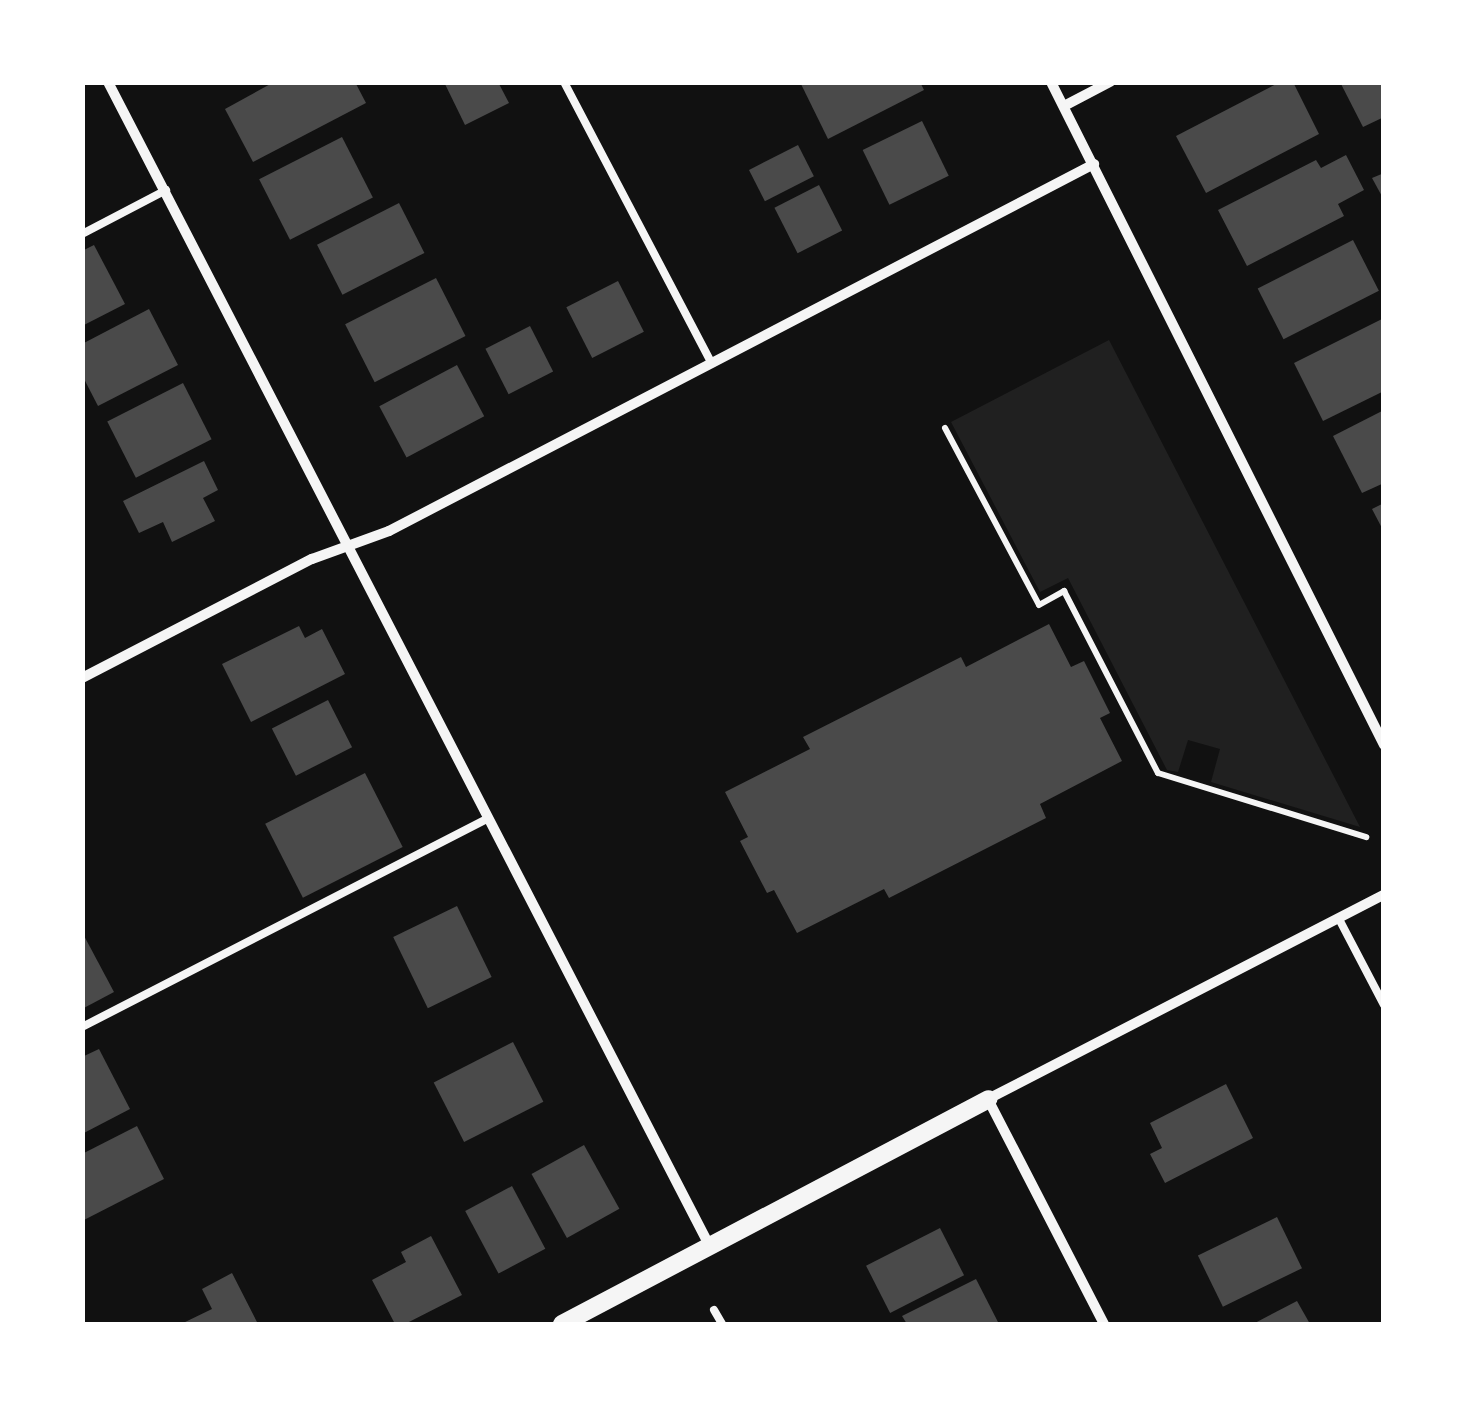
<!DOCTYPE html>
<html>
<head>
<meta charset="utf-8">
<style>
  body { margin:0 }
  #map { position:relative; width:1466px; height:1407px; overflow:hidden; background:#111; font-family:Mulish,sans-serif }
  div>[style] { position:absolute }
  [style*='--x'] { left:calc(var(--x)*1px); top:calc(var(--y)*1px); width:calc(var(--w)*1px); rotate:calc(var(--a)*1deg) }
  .green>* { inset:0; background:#202020 }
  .building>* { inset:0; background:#4a4a4a; transform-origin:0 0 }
  .path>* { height:6px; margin:-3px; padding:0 3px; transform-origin:3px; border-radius:3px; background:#f5f5f5 }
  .service>* { height:8px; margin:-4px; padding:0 4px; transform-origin:4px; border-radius:4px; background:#f5f5f5 }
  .minor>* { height:10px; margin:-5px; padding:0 5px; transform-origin:5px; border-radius:5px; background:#f5f5f5 }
  .tertiary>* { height:18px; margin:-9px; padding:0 9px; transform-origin:9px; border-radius:9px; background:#f5f5f5 }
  span { translate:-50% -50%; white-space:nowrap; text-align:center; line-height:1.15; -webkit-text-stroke:8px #fff; paint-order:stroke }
  .frame { position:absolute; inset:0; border:85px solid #fff; pointer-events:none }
</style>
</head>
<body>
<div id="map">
  <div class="green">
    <i style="clip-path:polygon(1109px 340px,1360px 827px,1211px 782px,1220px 749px,1188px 740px,1178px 772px,1167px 770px,1068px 578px,1040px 592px,951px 422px)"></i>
  </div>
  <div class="building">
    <i style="clip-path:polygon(274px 82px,355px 82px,366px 103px,253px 162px,225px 109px)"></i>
    <i style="clip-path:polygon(444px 82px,498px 82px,509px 103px,465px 125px)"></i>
    <i style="clip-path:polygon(800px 82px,920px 82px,924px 90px,828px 139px)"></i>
    <i style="clip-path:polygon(1280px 82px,1293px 82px,1319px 134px,1206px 193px,1176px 136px)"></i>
    <i style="clip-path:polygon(1340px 82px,1384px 82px,1384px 117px,1363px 127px)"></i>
    <i style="left:922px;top:121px;width:61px;height:66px;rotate:64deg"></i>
    <i style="left:342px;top:137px;width:68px;height:93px;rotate:63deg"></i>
    <i style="left:798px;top:145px;width:35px;height:55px;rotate:63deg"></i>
    <i style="clip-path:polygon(1346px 155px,1364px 190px,1338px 204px,1344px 216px,1247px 266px,1218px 210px,1316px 160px,1321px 168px)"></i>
    <i style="clip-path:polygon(1384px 173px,1384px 200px,1372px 178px)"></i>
    <i style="left:819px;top:185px;width:51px;height:50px;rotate:63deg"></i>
    <i style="left:399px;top:203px;width:56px;height:92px;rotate:63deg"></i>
    <i style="left:1353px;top:240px;width:57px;height:107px;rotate:63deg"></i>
    <i style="clip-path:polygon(94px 245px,125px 304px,82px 326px,82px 251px)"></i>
    <i style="left:436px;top:278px;width:65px;height:102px;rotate:63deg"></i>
    <i style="left:618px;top:281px;width:57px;height:58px;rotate:63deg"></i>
    <i style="clip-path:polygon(149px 309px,178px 365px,98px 406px,82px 375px,82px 344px)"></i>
    <i style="clip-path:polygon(1384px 318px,1384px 391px,1323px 421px,1294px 363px)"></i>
    <i style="left:530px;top:326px;width:51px;height:50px;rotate:63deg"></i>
    <i style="left:457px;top:365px;width:58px;height:88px;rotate:62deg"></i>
    <i style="left:183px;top:383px;width:63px;height:85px;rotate:63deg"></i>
    <i style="clip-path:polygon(1384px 410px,1384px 483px,1362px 493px,1333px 436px)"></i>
    <i style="clip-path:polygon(204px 461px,218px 490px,203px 498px,215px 521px,172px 542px,163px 522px,139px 533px,123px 501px)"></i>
    <i style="clip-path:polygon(1384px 503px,1384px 532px,1372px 509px)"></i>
    <i style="clip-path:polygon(1049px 624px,1071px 667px,1084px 661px,1110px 713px,1100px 718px,1122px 761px,1040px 804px,1046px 818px,889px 898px,884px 889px,797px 933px,774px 890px,767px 893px,740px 841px,748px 837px,725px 792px,810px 749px,803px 737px,961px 657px,966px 667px)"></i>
    <i style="clip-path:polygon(299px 626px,305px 638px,322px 629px,345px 674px,251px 722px,222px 664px)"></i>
    <i style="left:328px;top:700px;width:53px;height:63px;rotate:63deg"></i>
    <i style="left:365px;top:773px;width:83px;height:112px;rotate:63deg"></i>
    <i style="left:457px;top:906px;width:79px;height:71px;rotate:64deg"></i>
    <i style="clip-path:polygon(82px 932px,114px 992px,82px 1009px)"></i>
    <i style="left:513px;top:1042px;width:67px;height:89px;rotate:63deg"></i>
    <i style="clip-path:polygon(99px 1049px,130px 1109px,82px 1134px,82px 1057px)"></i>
    <i style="clip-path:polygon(1226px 1084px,1253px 1138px,1165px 1183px,1150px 1154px,1162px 1148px,1150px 1123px)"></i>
    <i style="clip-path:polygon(137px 1126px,164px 1179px,82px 1221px,82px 1154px)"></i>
    <i style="left:584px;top:1145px;width:73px;height:60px;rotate:61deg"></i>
    <i style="left:512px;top:1186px;width:71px;height:53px;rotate:62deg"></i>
    <i style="left:1277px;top:1217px;width:57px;height:88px;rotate:64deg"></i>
    <i style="left:940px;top:1228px;width:53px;height:83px;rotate:63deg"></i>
    <i style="clip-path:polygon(431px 1236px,462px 1295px,405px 1324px,395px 1324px,372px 1280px,406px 1262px,401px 1252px)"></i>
    <i style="clip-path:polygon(232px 1273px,258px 1324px,181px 1324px,212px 1309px,202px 1289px)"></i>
    <i style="clip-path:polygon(976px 1279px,999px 1324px,907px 1324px,902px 1316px)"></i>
    <i style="clip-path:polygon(1297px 1301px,1310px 1324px,1253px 1324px)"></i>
  </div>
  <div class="path">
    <i style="--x:945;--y:428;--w:200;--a:62"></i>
    <i style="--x:1039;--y:605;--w:29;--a:-29"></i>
    <i style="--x:1064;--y:591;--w:205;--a:62.7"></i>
    <i style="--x:1158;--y:773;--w:218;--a:17.1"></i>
  </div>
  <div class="service">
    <i style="--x:564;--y:82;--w:318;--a:62.3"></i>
    <i style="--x:82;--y:234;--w:95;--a:-27.6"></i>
    <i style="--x:1339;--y:919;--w:97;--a:62.4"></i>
    <i style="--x:82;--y:1027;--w:457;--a:-27.2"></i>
    <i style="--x:714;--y:1310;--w:16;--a:60"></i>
  </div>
  <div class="minor">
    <i style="--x:108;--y:82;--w:1311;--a:62.67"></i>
    <i style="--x:1051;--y:82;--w:742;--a:63.33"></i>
    <i style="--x:1064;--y:106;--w:52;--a:-27.6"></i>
    <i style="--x:82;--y:678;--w:259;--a:-27.4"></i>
    <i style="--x:312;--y:559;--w:82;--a:-20"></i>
    <i style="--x:389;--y:531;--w:795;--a:-27.5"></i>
    <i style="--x:1104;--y:1324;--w:253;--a:-117.3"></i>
    <i style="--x:988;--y:1099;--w:445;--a:-27.3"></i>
  </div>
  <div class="tertiary">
    <i style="--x:562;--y:1324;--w:482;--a:-27.8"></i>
  </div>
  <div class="frame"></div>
</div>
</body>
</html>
